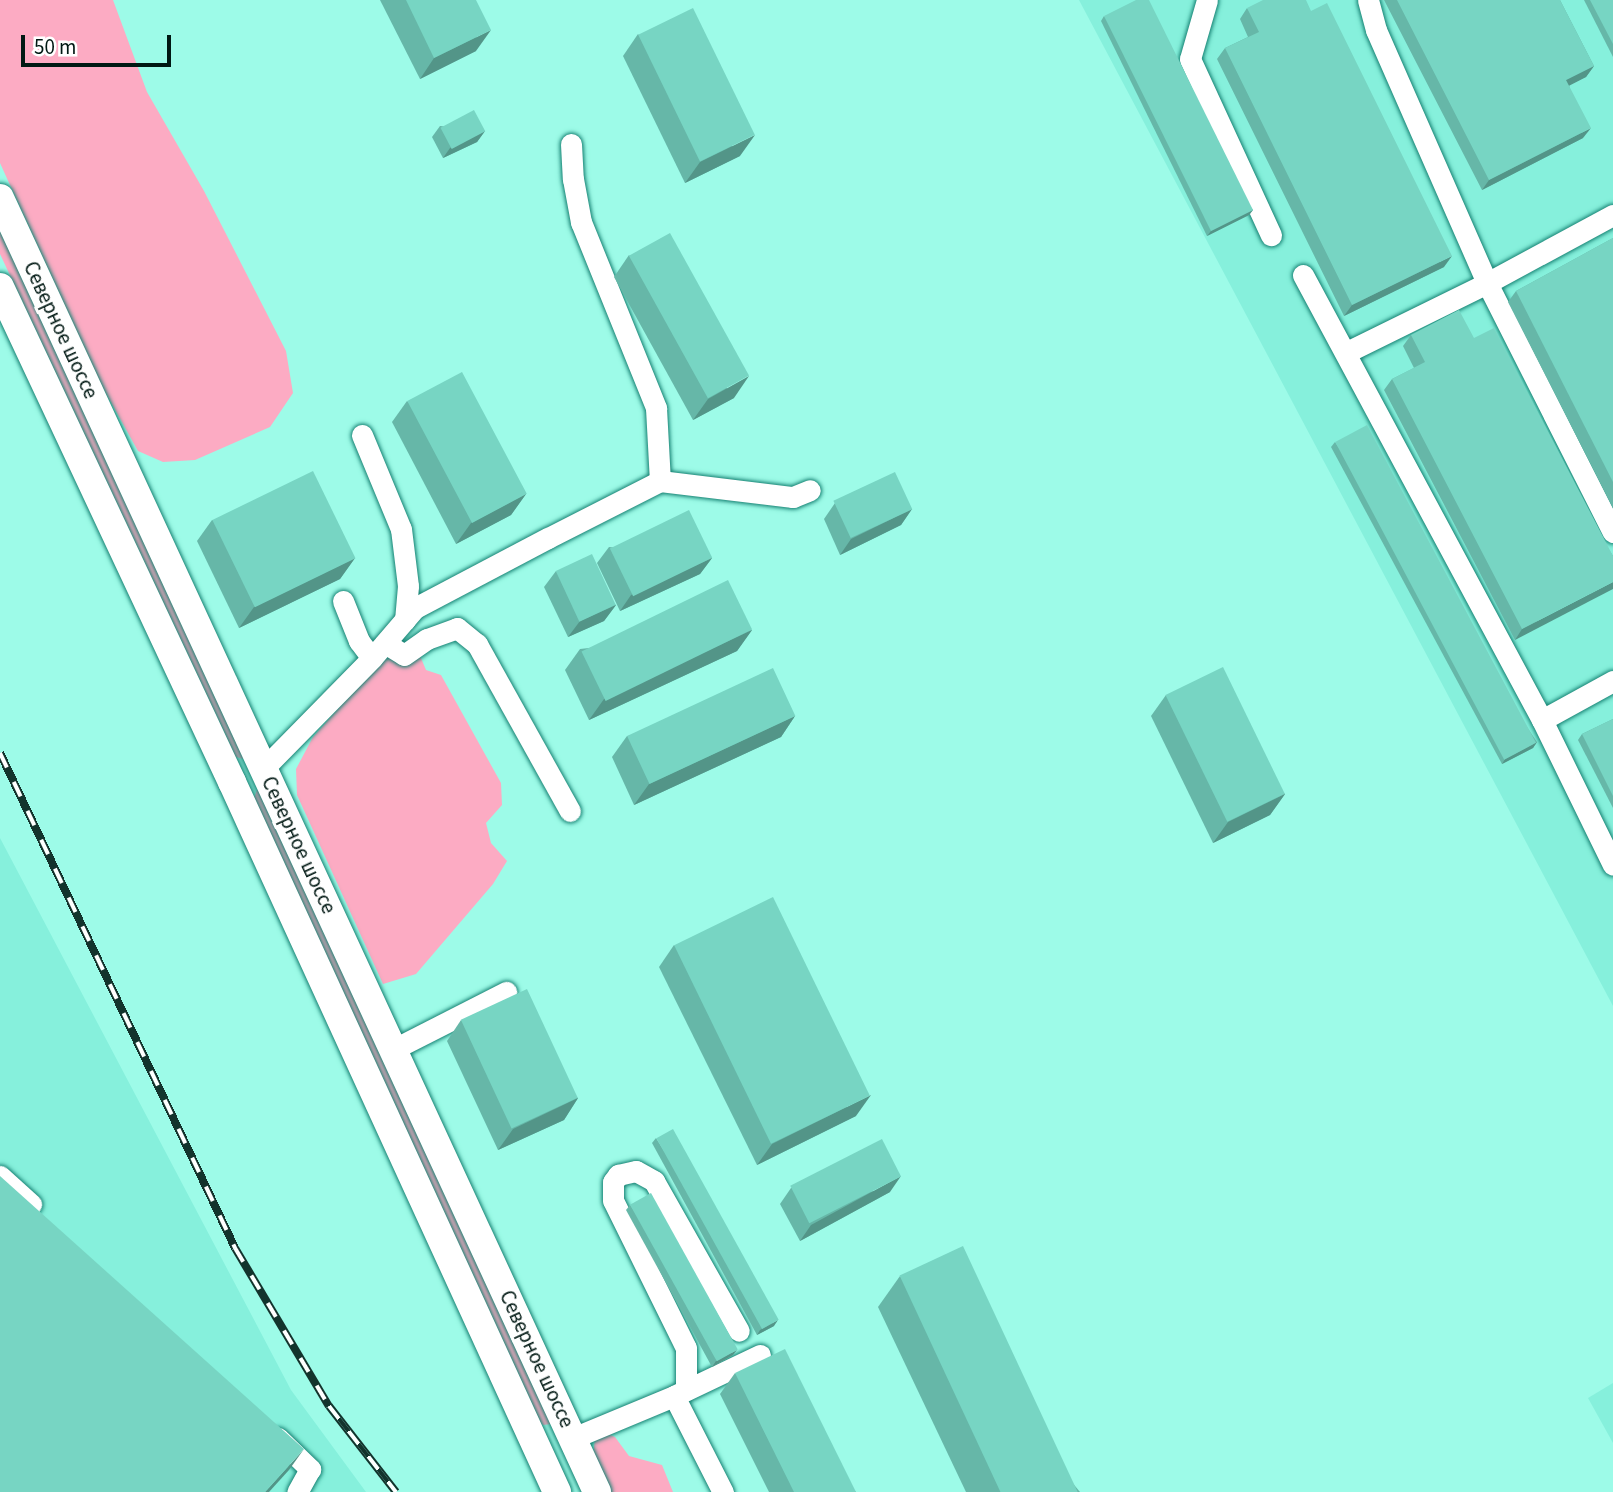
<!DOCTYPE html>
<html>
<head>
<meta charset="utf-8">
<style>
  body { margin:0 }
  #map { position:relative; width:1613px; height:1492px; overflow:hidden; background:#9dfbe8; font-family:"Source Sans 3",sans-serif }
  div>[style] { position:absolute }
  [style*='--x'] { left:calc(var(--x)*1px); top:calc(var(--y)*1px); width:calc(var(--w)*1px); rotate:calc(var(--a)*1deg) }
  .built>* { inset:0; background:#86f0dc }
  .green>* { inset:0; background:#fcabc3 }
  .roads { filter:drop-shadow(0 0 2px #158172) drop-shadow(0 0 2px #158172) }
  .minor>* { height:21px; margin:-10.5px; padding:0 10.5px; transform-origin:10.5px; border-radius:10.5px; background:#fff }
  .major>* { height:28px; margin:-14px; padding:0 14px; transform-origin:14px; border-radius:14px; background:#fff }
  .rail>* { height:8px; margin-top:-4px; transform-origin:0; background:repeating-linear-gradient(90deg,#fff 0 16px,#13342d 0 32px); box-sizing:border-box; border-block:2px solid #13342d }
  .wall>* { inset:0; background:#66b7a8 }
  .shaded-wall>* { inset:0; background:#539588 }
  .building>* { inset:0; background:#77d5c3; transform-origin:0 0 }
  span { translate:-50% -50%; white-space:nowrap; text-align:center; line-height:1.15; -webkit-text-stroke:6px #fff; paint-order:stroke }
  .street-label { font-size:21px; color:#001813 }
  .scale { position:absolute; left:21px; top:35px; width:150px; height:32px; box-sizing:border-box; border:4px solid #001813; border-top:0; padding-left:9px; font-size:21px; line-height:24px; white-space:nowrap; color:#001813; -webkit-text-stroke:5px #fff; paint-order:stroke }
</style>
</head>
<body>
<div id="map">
  <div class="built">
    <i style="clip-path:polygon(1079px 0,1613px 0,1613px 1006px)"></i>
    <i style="clip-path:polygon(0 838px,291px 1390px,366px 1492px,0 1492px)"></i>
    <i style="clip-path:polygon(1613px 1383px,1613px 1443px,1588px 1398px)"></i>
  </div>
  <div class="green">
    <i style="clip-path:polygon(0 0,113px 0,147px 92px,204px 191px,286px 351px,293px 393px,270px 427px,195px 460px,163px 462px,138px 451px,99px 381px,0 163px)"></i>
    <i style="clip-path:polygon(0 227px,244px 759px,236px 757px,0 254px)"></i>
    <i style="clip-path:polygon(413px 639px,426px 670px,441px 675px,501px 783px,502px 805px,486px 823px,491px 843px,507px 861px,493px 884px,416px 974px,383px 984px,297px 795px,296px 769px,313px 737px,373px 669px)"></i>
    <i style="clip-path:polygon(257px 790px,260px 790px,551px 1424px,543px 1425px,540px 1421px,254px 798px)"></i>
    <i style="clip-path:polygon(604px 1432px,615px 1437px,629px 1456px,662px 1465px,673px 1492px,609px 1492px,593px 1455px,595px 1438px)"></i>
  </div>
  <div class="roads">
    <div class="minor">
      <i style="--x:1207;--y:0;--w:61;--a:106.1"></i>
      <i style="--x:1190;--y:59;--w:194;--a:65.3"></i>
      <i style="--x:1368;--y:0;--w:31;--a:75"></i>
      <i style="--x:1376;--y:30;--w:276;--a:66.3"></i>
      <i style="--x:1487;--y:283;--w:279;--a:63.2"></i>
      <i style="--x:571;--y:144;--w:35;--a:87"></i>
      <i style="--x:573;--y:179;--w:44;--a:79.5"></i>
      <i style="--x:581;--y:222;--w:201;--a:68"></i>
      <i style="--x:656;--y:408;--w:73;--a:86.9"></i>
      <i style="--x:1303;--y:275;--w:505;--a:61.76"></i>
      <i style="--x:1542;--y:720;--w:161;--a:63.9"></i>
      <i style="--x:1347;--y:352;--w:156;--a:-26.2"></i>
      <i style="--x:1487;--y:283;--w:143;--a:-28.4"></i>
      <i style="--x:362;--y:435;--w:102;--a:67.5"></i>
      <i style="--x:401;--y:529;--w:57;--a:83"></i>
      <i style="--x:408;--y:586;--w:34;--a:95"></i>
      <i style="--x:343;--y:601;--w:43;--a:68.2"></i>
      <i style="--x:359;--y:641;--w:21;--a:53"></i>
      <i style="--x:385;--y:643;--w:22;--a:32"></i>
      <i style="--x:404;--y:655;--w:28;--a:-35"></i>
      <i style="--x:427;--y:639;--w:32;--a:-20"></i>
      <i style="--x:457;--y:628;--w:26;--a:39"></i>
      <i style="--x:477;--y:644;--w:191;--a:60.9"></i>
      <i style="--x:1542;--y:720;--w:81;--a:-28.8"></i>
      <i style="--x:264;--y:768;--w:154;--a:-45.5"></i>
      <i style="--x:372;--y:658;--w:66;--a:-49.3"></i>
      <i style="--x:415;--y:608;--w:150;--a:-27.8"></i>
      <i style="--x:548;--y:538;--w:126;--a:-27"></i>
      <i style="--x:660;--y:481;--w:134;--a:6.9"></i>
      <i style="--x:793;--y:497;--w:18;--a:-22"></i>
      <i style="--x:394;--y:1049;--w:126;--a:-27"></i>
      <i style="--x:0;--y:1176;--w:42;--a:42.1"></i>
      <i style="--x:686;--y:1390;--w:42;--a:-90"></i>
      <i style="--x:686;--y:1348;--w:165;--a:-116.3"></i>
      <i style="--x:613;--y:1200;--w:18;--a:-90"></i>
      <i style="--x:613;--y:1182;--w:9;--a:-54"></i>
      <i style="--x:618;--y:1175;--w:18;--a:-13"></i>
      <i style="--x:636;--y:1171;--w:21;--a:29"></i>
      <i style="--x:654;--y:1181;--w:172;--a:60.5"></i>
      <i style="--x:676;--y:1395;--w:93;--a:-25.5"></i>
      <i style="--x:278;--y:1438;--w:45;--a:44.1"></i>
      <i style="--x:310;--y:1469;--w:26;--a:119"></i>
      <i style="--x:573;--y:1438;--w:109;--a:-22.6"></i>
      <i style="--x:674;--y:1396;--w:108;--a:63"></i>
    </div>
    <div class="major">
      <i style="--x:0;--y:198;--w:1425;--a:65.23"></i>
      <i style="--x:0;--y:287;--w:547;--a:64.89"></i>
      <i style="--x:232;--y:782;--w:781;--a:65.4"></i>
    </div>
  </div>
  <div class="rail">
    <i style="--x:0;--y:753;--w:548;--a:64.6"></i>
    <i style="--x:235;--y:1248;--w:184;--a:59.3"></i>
    <i style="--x:329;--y:1406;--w:109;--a:52.1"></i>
  </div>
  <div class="wall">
    <i style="clip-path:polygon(380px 0,476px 0,476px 51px,420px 79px)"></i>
    <i style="clip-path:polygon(1384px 0,1560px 0,1594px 66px,1586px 77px,1569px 85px,1583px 138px,1482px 190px)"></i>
    <i style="clip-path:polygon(1584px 0,1613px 0,1613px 57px)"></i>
    <i style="clip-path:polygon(1247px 8px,1444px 267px,1344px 316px,1217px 59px,1225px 48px,1248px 37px,1240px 19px)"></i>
    <i style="clip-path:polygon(1104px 16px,1253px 210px,1249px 215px,1207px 236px,1101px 21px)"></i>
    <i style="clip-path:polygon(638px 34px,740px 156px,685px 183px,623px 56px)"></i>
    <i style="clip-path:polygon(440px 126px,485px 131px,477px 142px,443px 158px,432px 137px)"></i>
    <i style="clip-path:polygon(1613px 238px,1613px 508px,1508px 302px,1516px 291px)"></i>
    <i style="clip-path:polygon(629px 255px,734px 398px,693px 420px,614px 277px)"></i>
    <i style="clip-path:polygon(1411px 335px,1474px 338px,1613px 556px,1515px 640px,1384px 390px,1392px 379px,1414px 368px,1403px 346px)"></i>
    <i style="clip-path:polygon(407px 401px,526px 494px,511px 515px,456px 544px,392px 422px)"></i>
    <i style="clip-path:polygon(1335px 442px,1537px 742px,1533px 748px,1502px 764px,1331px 447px)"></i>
    <i style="clip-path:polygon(835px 503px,912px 509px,901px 525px,840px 555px,824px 519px)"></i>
    <i style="clip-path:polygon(212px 520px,355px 558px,340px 579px,239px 628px,197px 541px)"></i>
    <i style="clip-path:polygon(609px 547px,712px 558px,700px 574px,620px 611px,597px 563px)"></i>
    <i style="clip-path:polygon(556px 571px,616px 605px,604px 621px,568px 637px,544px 587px)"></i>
    <i style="clip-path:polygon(752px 630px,737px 651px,589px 720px,565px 670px,580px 649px)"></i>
    <i style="clip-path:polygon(1166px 695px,1285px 794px,1270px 815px,1213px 843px,1151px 716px)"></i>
    <i style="clip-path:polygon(795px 716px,781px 737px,634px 805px,612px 757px,627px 736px)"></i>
    <i style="clip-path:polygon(1613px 719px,1613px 808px,1578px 740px,1582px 734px)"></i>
    <i style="clip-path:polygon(674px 945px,856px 1116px,757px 1165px,659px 967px)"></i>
    <i style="clip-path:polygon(461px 1020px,578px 1098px,564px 1120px,498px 1150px,447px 1041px)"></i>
    <i style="clip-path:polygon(656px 1138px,774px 1326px,757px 1335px,652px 1143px)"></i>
    <i style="clip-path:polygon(791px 1188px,890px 1192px,800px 1241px,780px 1204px)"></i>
    <i style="clip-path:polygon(630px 1205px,733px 1355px,712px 1367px,626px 1210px)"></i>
    <i style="clip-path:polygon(900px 1276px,1080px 1492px,966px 1492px,878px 1307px)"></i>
    <i style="clip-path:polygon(735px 1373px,856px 1492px,769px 1492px,720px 1394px)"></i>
  </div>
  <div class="shaded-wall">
    <i style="clip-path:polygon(491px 30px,476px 51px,420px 79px,434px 58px)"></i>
    <i style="clip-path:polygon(1594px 66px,1586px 77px,1559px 91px,1566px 80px)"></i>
    <i style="clip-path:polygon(1591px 128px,1583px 138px,1482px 190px,1489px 180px)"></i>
    <i style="clip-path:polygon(485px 131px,477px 142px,443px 158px,450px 148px)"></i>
    <i style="clip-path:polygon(755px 135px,740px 156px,685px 183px,700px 162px)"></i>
    <i style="clip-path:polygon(1253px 210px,1249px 215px,1207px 236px,1211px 231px)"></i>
    <i style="clip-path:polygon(1452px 256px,1444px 267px,1344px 316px,1352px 305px)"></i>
    <i style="clip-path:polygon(749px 376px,734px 398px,693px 420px,708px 399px)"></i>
    <i style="clip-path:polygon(526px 494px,511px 515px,456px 544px,471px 523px)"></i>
    <i style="clip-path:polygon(912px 509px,901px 525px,840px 555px,851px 539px)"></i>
    <i style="clip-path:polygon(355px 558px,340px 579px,239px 628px,254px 607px)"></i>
    <i style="clip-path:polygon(712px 558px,700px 574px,620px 611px,631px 595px)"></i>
    <i style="clip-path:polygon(1613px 582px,1613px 589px,1515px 640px,1522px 629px)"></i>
    <i style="clip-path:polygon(616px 605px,604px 621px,568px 637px,580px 621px)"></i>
    <i style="clip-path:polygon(752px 630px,737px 651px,589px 720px,604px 699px)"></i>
    <i style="clip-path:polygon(795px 716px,781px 737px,634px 805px,649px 784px)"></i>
    <i style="clip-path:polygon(1537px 742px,1533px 748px,1502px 764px,1505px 759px)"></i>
    <i style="clip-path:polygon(1285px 794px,1270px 815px,1213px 843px,1228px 822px)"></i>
    <i style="clip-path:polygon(871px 1095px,856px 1116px,757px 1165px,772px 1144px)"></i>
    <i style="clip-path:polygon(578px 1098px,564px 1120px,498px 1150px,513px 1129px)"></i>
    <i style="clip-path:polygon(901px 1176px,890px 1192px,800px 1241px,811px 1225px)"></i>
    <i style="clip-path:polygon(778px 1320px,774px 1326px,757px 1335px,760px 1330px)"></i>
    <i style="clip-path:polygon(737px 1350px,733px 1355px,712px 1367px,716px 1361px)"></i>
    <i style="clip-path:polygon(304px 1449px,289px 1470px,269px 1492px,265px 1492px)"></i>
  </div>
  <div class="building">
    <i style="clip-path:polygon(406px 0,476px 0,491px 30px,434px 58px)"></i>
    <i style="clip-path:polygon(1136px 0,1149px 0,1253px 210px,1211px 231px,1104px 16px)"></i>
    <i style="clip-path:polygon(1263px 0,1306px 0,1311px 11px,1327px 3px,1452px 256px,1352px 305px,1225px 48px,1259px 32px,1247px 8px)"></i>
    <i style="clip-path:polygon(1397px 0,1560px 0,1594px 66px,1566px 80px,1591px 128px,1489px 180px)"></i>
    <i style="clip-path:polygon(1590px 0,1613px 0,1613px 44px)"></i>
    <i style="left:693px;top:8px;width:141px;height:61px;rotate:64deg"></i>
    <i style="left:474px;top:110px;width:24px;height:38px;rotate:62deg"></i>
    <i style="left:670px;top:233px;width:163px;height:47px;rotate:61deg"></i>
    <i style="clip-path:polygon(1613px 238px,1613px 482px,1516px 291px)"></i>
    <i style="clip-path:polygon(1459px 310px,1474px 338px,1494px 328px,1613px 556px,1613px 582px,1522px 629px,1392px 379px,1425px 362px,1411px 335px)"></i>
    <i style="left:462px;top:372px;width:138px;height:62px;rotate:62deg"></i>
    <i style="left:1367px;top:425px;width:360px;height:36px;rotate:62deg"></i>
    <i style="left:313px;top:471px;width:97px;height:112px;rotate:64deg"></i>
    <i style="left:895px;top:472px;width:41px;height:68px;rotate:65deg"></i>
    <i style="left:689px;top:510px;width:53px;height:88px;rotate:64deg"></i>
    <i style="left:592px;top:554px;width:56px;height:40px;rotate:65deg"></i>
    <i style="left:728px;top:580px;width:55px;height:163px;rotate:64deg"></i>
    <i style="left:1223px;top:667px;width:141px;height:64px;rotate:64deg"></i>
    <i style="left:773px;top:668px;width:53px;height:161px;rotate:65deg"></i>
    <i style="clip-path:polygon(1613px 719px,1613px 796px,1582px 734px)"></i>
    <i style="left:773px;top:897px;width:221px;height:110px;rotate:64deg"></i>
    <i style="left:527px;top:989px;width:120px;height:73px;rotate:65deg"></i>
    <i style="left:673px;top:1129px;width:218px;height:19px;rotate:61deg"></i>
    <i style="left:882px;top:1139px;width:42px;height:103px;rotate:63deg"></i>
    <i style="clip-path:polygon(0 1176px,304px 1449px,265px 1492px,0 1492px)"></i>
    <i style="left:651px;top:1193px;width:179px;height:24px;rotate:61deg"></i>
    <i style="left:963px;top:1246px;width:272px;height:70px;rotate:65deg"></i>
    <i style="clip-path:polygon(785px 1349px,856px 1492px,794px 1492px,735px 1373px)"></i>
  </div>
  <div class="street-label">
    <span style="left:61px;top:330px;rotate:65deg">Северное шоссе</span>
    <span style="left:299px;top:845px;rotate:65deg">Северное шоссе</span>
    <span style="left:537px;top:1359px;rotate:65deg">Северное шоссе</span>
  </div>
  <div class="scale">50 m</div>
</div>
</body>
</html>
